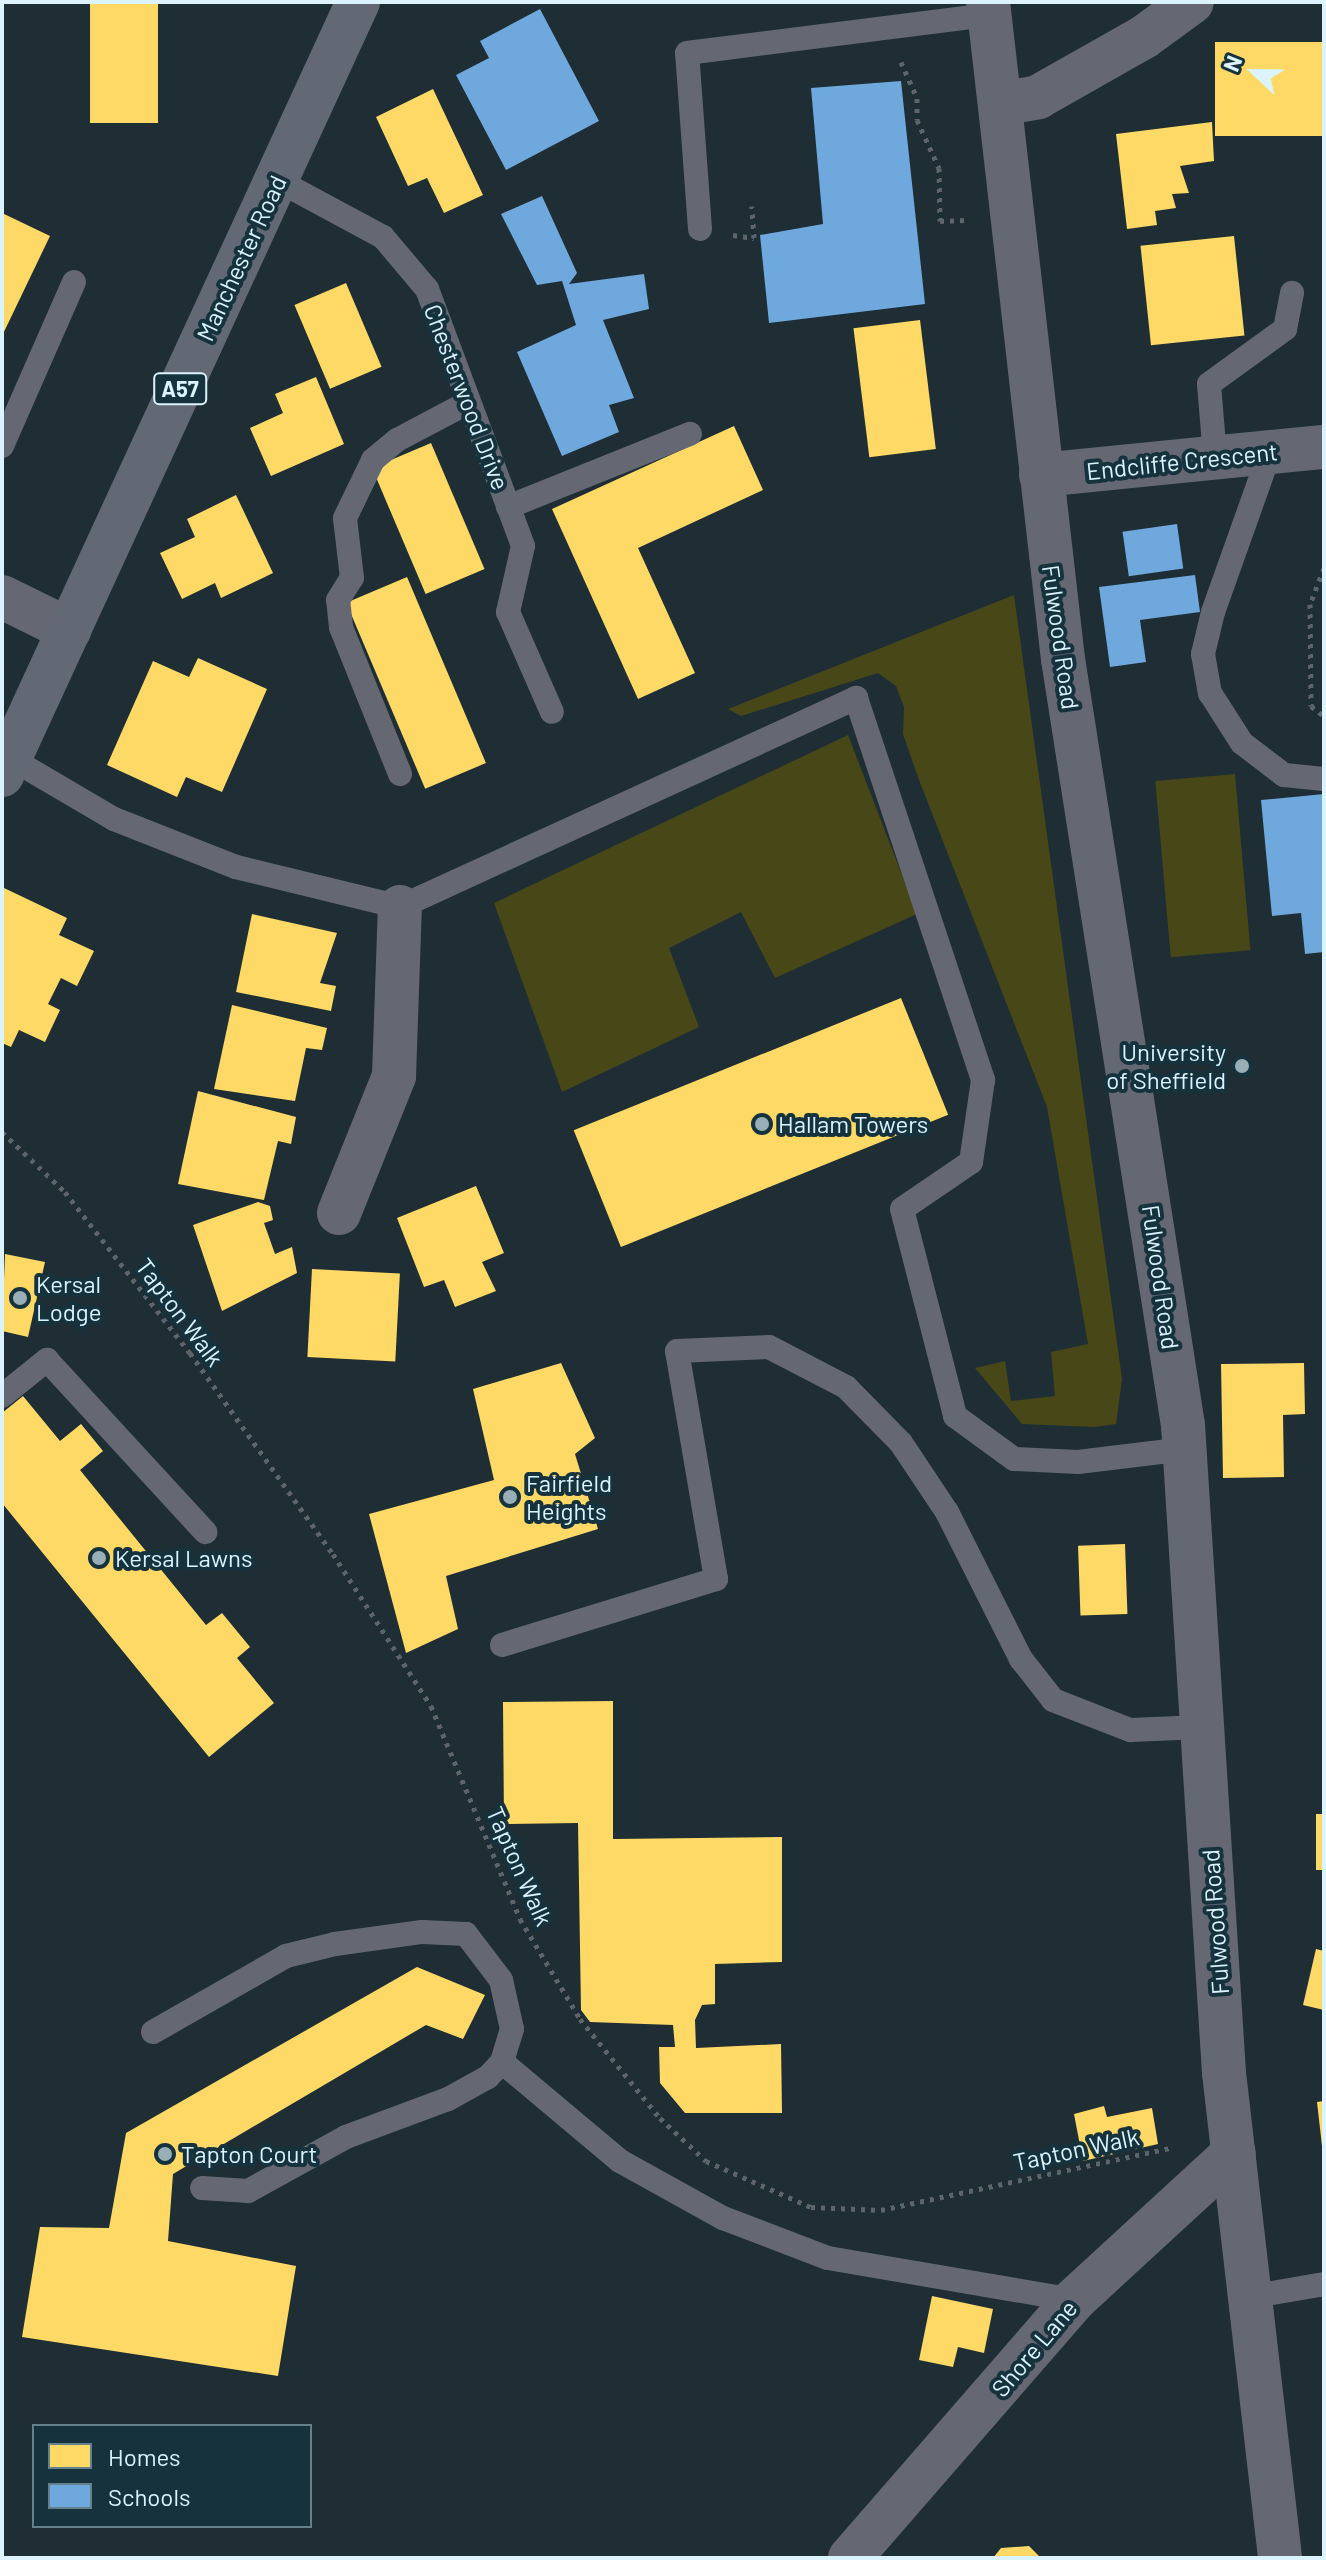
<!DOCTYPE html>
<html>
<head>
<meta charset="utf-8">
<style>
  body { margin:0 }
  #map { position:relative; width:1326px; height:2560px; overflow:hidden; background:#1e2e34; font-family:Barlow,sans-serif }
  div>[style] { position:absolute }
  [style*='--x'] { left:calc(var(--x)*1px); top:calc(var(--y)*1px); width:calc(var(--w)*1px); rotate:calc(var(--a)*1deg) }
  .green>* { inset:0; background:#484718; transform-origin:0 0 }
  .homes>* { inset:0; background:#ffd966; transform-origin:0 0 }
  .schools>* { inset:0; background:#6fa8dc; transform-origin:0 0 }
  .path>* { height:5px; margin-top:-2.5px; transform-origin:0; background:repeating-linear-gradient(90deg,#5d646b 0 4px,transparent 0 10px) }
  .service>* { height:24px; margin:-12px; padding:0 12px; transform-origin:12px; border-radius:12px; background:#656873 }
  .minor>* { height:44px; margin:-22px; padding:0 22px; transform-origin:22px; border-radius:22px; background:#656873 }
  .tertiary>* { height:44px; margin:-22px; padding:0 22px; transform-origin:22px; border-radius:22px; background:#656873 }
  .primary>* { height:44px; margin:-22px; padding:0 22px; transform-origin:22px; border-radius:22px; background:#626975 }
  .dots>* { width:22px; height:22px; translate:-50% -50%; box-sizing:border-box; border:4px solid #15323d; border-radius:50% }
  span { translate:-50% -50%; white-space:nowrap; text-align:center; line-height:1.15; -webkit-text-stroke:8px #15323d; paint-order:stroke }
  .shield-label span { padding:2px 6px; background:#15323d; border:2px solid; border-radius:6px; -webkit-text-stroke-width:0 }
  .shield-label { font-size:22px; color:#dbf4ff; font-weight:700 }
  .street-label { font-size:24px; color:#dbf4ff }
  .poi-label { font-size:24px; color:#dbf4ff }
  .right { translate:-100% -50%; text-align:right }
  .left { translate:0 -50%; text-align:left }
  .frame { position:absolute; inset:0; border:4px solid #dbf4ff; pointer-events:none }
  .legend { position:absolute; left:32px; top:2424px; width:280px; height:104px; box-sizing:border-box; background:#15323d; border:2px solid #64808b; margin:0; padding:10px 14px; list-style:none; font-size:24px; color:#dbf4ff }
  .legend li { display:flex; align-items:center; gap:16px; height:40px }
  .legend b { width:40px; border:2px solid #64808b }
  .north { position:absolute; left:1214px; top:32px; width:80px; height:80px; -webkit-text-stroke:6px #15323d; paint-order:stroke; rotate:292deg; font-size:22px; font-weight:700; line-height:32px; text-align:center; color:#dbf4ff }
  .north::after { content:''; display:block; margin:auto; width:28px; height:36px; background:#dbf4ff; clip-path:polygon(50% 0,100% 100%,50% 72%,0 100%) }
</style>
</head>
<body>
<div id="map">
  <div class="green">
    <i style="clip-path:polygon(1014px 595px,1122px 1379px,1116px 1424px,1095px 1427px,1022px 1424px,975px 1368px,1005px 1361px,1011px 1401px,1055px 1396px,1051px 1352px,1088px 1344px,1047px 1107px,919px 780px,903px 734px,904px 707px,896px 686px,878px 673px,741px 716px,728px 709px)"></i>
    <i style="clip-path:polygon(848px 735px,917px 914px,775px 978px,741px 912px,669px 948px,699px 1027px,562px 1092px,494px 903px)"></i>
    <i style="left:1235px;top:774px;width:177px;height:80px;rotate:85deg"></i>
  </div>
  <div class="homes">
    <i style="left:90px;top:2px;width:68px;height:121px"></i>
    <i style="left:1324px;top:42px;width:94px;height:109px;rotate:90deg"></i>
    <i style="clip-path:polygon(433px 89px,483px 195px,444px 213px,427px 178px,408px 186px,376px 117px)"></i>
    <i style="clip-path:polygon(1212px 122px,1214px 161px,1180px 166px,1189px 193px,1172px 194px,1176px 208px,1155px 211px,1157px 225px,1127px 229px,1116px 134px)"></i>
    <i style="clip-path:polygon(2px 213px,50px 236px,2px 336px)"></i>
    <i style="left:1234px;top:236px;width:100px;height:94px;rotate:84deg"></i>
    <i style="left:346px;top:283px;width:91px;height:56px;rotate:67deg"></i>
    <i style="left:920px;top:320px;width:130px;height:67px;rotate:83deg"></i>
    <i style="clip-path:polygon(316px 377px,344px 444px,271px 476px,250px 428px,283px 413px,275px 394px)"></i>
    <i style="clip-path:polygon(734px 426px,763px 490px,638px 548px,695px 673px,638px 699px,552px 509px)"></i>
    <i style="left:431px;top:443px;width:137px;height:64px;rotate:67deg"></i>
    <i style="clip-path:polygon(236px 495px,273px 573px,221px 598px,215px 583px,182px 599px,160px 553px,195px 537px,187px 519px)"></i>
    <i style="left:407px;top:577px;width:202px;height:66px;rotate:67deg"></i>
    <i style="clip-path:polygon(198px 658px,267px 689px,222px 792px,186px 777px,177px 797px,107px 765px,153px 661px,189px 677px)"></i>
    <i style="clip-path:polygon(4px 888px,67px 918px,59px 935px,94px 951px,77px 986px,61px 978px,48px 1004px,60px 1010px,45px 1042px,19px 1030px,11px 1047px,2px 1043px)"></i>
    <i style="clip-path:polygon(252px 914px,337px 933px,320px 983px,336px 986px,331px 1011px,236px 992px)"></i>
    <i style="left:901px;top:998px;width:126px;height:353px;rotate:68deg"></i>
    <i style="clip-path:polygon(232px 1005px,327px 1028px,322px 1050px,306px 1048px,295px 1101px,214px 1089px)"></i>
    <i style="clip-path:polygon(198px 1091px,296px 1117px,291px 1144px,278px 1141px,264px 1200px,178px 1184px)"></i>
    <i style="clip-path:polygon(476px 1186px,504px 1253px,482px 1262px,496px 1291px,455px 1307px,444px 1280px,424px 1287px,397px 1218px)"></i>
    <i style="clip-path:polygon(258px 1202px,270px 1206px,273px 1220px,264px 1223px,275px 1254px,292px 1247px,297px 1273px,222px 1311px,193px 1225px)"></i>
    <i style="clip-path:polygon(5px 1254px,45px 1262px,28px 1337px,2px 1331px)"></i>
    <i style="left:312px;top:1269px;width:88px;height:88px;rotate:3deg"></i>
    <i style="clip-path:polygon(561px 1363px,595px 1438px,575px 1454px,598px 1529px,446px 1576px,458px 1629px,406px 1653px,369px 1514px,494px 1480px,473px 1389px)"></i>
    <i style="clip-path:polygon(1304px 1363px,1305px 1414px,1283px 1415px,1284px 1477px,1223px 1478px,1221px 1364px)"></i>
    <i style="clip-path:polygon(23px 1396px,60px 1441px,81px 1424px,103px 1451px,80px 1470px,206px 1625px,222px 1613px,250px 1647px,237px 1658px,274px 1703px,209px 1757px,2px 1503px,2px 1413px)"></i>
    <i style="left:1125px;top:1544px;width:70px;height:47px;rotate:88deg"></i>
    <i style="clip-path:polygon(613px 1701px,613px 1839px,782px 1837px,782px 1962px,715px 1964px,715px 2004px,702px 2005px,695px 2020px,696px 2048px,781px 2044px,782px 2113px,685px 2113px,660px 2083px,659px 2047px,675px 2047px,673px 2025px,590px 2022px,581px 2010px,578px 1823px,504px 1824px,503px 1702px)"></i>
    <i style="left:1316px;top:1814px;width:8px;height:56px"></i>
    <i style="clip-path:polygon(1316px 1949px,1324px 1951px,1324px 2010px,1303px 2005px)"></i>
    <i style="clip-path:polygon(417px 1967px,485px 1995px,463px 2039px,426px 2025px,173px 2174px,168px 2241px,296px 2266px,278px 2376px,22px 2337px,40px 2227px,109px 2228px,126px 2133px)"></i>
    <i style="clip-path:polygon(1324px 2101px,1324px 2146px,1322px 2146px,1317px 2102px)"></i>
    <i style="clip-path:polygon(1104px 2106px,1107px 2117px,1152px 2108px,1158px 2144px,1083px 2161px,1074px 2114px)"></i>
    <i style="clip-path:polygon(932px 2296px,993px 2309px,984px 2353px,958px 2347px,953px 2367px,919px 2360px)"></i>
    <i style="clip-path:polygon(1029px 2546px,1041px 2558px,993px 2558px,1001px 2548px)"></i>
  </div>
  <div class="schools">
    <i style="clip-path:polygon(540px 9px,599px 121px,506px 170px,456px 75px,489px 58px,480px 41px)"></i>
    <i style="clip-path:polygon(901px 81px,925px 304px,769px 323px,760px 235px,823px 224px,811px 88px)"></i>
    <i style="clip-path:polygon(542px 196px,577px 273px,569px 284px,644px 274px,649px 309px,603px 320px,634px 398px,609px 405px,619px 432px,562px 456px,517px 352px,576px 325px,562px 281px,537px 285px,501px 214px)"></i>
    <i style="left:1177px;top:524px;width:45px;height:55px;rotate:82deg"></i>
    <i style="clip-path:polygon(1195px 575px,1200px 612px,1140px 620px,1146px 662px,1110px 667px,1099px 587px)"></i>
    <i style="clip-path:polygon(1324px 794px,1324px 952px,1305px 954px,1301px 913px,1272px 916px,1261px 800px)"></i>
  </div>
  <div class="path">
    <i style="--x:901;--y:62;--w:39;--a:66"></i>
    <i style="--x:917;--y:98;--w:22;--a:90"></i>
    <i style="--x:917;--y:120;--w:53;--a:65.4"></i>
    <i style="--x:939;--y:168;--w:53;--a:88.9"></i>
    <i style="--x:940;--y:221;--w:26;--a:-2"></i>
    <i style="--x:733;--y:235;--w:21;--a:8"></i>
    <i style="--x:754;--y:238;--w:32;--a:-94"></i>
    <i style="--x:1324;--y:568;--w:39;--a:111"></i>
    <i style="--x:1310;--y:604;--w:102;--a:89.4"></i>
    <i style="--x:1311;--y:706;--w:16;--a:38"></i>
    <i style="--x:2;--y:1132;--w:87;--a:43.6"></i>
    <i style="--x:65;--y:1192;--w:204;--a:52.2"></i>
    <i style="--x:190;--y:1353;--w:247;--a:54.6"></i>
    <i style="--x:333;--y:1554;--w:181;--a:57.2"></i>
    <i style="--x:431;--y:1706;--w:231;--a:67.3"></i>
    <i style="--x:520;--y:1919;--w:117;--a:59"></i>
    <i style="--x:580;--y:2019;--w:127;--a:51.1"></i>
    <i style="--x:660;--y:2118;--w:63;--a:43.1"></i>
    <i style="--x:706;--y:2161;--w:115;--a:23.7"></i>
    <i style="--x:811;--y:2207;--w:70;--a:2.5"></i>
    <i style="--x:881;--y:2210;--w:295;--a:-12.1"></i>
  </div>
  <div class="service">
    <i style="--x:277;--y:180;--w:120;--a:28.3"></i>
    <i style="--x:383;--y:237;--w:68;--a:49.8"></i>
    <i style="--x:427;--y:289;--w:274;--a:69.5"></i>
    <i style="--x:523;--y:546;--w:68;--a:102.8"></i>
    <i style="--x:508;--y:612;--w:109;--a:66.3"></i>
    <i style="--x:700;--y:229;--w:176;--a:-94.2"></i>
    <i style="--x:687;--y:53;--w:304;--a:-7.2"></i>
    <i style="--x:2;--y:446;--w:179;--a:-66.3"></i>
    <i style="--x:1270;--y:452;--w:170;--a:109.6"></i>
    <i style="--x:1213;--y:612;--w:43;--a:103.4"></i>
    <i style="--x:1203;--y:654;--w:40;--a:80"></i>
    <i style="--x:1210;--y:693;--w:59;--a:57.4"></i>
    <i style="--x:1242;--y:743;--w:53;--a:37.3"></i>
    <i style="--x:1284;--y:775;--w:40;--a:5.7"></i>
    <i style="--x:1215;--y:457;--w:73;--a:-94.7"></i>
    <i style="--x:1209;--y:384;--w:94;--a:-35.9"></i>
    <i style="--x:1285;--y:329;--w:37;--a:-79"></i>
    <i style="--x:508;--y:507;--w:196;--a:-21.9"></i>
    <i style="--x:10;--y:758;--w:121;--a:30.4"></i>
    <i style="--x:114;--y:819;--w:131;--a:21.5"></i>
    <i style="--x:236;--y:867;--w:169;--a:13.7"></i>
    <i style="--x:400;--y:907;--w:502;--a:-24.62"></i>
    <i style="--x:856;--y:698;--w:403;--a:71.6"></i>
    <i style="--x:983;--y:1080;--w:83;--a:98.3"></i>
    <i style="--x:971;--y:1162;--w:83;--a:145.7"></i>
    <i style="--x:902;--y:1209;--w:214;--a:75.6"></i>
    <i style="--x:955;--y:1416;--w:73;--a:36.1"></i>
    <i style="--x:1014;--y:1459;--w:64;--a:2.7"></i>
    <i style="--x:1078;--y:1462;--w:108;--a:-6.9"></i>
    <i style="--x:400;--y:774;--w:158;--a:-111.9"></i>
    <i style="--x:341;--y:627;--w:27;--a:-96"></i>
    <i style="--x:338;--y:600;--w:26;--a:-58"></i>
    <i style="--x:352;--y:578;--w:60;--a:-96.7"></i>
    <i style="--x:345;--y:518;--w:64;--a:-64.2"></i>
    <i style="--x:373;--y:460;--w:31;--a:-40"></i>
    <i style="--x:397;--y:440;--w:81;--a:-27.8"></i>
    <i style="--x:2;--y:1396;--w:58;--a:-38.7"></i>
    <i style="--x:47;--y:1360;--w:234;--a:47.4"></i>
    <i style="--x:502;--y:1645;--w:224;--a:-17.1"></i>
    <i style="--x:716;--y:1579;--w:231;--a:-99.7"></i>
    <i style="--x:677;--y:1351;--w:92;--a:-2.5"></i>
    <i style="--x:769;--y:1347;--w:87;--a:27.5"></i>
    <i style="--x:846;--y:1387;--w:78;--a:45.5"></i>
    <i style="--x:901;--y:1443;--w:83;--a:56.3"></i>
    <i style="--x:947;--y:1512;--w:165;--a:63.3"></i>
    <i style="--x:1021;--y:1659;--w:52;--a:52"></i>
    <i style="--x:1053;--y:1700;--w:83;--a:21.3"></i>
    <i style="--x:1130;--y:1730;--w:73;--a:-2.4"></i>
    <i style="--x:153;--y:2032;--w:153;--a:-29.7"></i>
    <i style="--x:286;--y:1956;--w:50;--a:-13.8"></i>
    <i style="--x:335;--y:1944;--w:88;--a:-7.9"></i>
    <i style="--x:422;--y:1932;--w:44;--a:2.6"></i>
    <i style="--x:466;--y:1934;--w:58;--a:52.7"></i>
    <i style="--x:501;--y:1980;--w:50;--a:77.3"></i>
    <i style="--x:512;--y:2029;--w:34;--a:107"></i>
    <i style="--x:502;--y:2062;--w:21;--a:133"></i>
    <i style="--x:488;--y:2077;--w:46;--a:151.2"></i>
    <i style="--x:448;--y:2099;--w:109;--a:159.6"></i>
    <i style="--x:346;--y:2137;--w:112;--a:151.1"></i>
    <i style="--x:248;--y:2191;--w:46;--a:-176.3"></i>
    <i style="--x:502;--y:2062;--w:154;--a:40"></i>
    <i style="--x:620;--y:2161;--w:118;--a:29"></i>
    <i style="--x:723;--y:2218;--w:112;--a:20.9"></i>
    <i style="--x:828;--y:2258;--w:250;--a:9.7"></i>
    <i style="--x:1249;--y:2297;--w:76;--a:-9.8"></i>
  </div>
  <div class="minor">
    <i style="--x:1000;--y:104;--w:39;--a:-10"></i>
    <i style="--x:1038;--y:97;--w:122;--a:-29.5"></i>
    <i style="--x:1144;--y:37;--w:59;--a:-36.1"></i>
    <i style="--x:1041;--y:475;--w:284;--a:-5.7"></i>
    <i style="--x:2;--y:597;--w:75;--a:26.2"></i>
    <i style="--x:339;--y:1213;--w:148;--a:-68.1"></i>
    <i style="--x:394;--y:1076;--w:169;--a:-88"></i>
    <i style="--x:850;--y:2558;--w:342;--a:-49"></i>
    <i style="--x:1074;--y:2300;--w:217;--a:-42.6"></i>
  </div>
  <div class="tertiary">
    <i style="--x:988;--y:2;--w:661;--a:83.49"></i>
    <i style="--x:1063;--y:659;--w:775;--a:81.1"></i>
    <i style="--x:1183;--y:1425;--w:649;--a:86.38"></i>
    <i style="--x:1224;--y:2073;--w:488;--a:83.4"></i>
  </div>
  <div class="primary">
    <i style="--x:2;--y:775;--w:851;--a:-65.27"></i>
  </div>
  <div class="dots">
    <i style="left:1242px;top:1066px;background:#99afb8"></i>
    <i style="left:762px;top:1124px;background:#99afb8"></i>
    <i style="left:20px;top:1298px;background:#99afb8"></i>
    <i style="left:510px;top:1497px;background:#99afb8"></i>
    <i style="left:99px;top:1558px;background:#99afb8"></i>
    <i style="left:165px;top:2154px;background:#99afb8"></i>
  </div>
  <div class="shield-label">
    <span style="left:180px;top:389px">A57</span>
  </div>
  <div class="street-label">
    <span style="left:241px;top:258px;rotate:-65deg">Manchester Road</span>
    <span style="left:467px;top:397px;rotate:69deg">Chesterwood Drive</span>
    <span style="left:1182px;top:461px;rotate:-6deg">Endcliffe Crescent</span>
    <span style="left:1061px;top:637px;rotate:82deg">Fulwood Road</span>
    <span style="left:1161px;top:1277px;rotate:82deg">Fulwood Road</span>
    <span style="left:180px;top:1312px;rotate:53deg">Tapton Walk</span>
    <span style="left:520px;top:1866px;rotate:66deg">Tapton Walk</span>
    <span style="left:1215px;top:1922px;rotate:-94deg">Fulwood Road</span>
    <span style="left:1076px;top:2149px;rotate:-12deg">Tapton Walk</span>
    <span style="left:1034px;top:2348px;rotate:-50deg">Shore Lane</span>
  </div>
  <div class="poi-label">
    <span class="right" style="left:1226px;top:1066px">University<br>of Sheffield</span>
    <span class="left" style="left:778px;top:1124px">Hallam Towers</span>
    <span class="left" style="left:36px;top:1298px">Kersal<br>Lodge</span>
    <span class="left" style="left:526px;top:1497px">Fairfield<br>Heights</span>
    <span class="left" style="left:115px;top:1558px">Kersal Lawns</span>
    <span class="left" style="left:181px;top:2154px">Tapton Court</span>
  </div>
  <div class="frame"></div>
  <ul class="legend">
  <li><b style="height:22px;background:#ffd966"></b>Homes</li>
  <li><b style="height:22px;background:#6fa8dc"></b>Schools</li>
  </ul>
  <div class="north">N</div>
</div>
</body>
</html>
